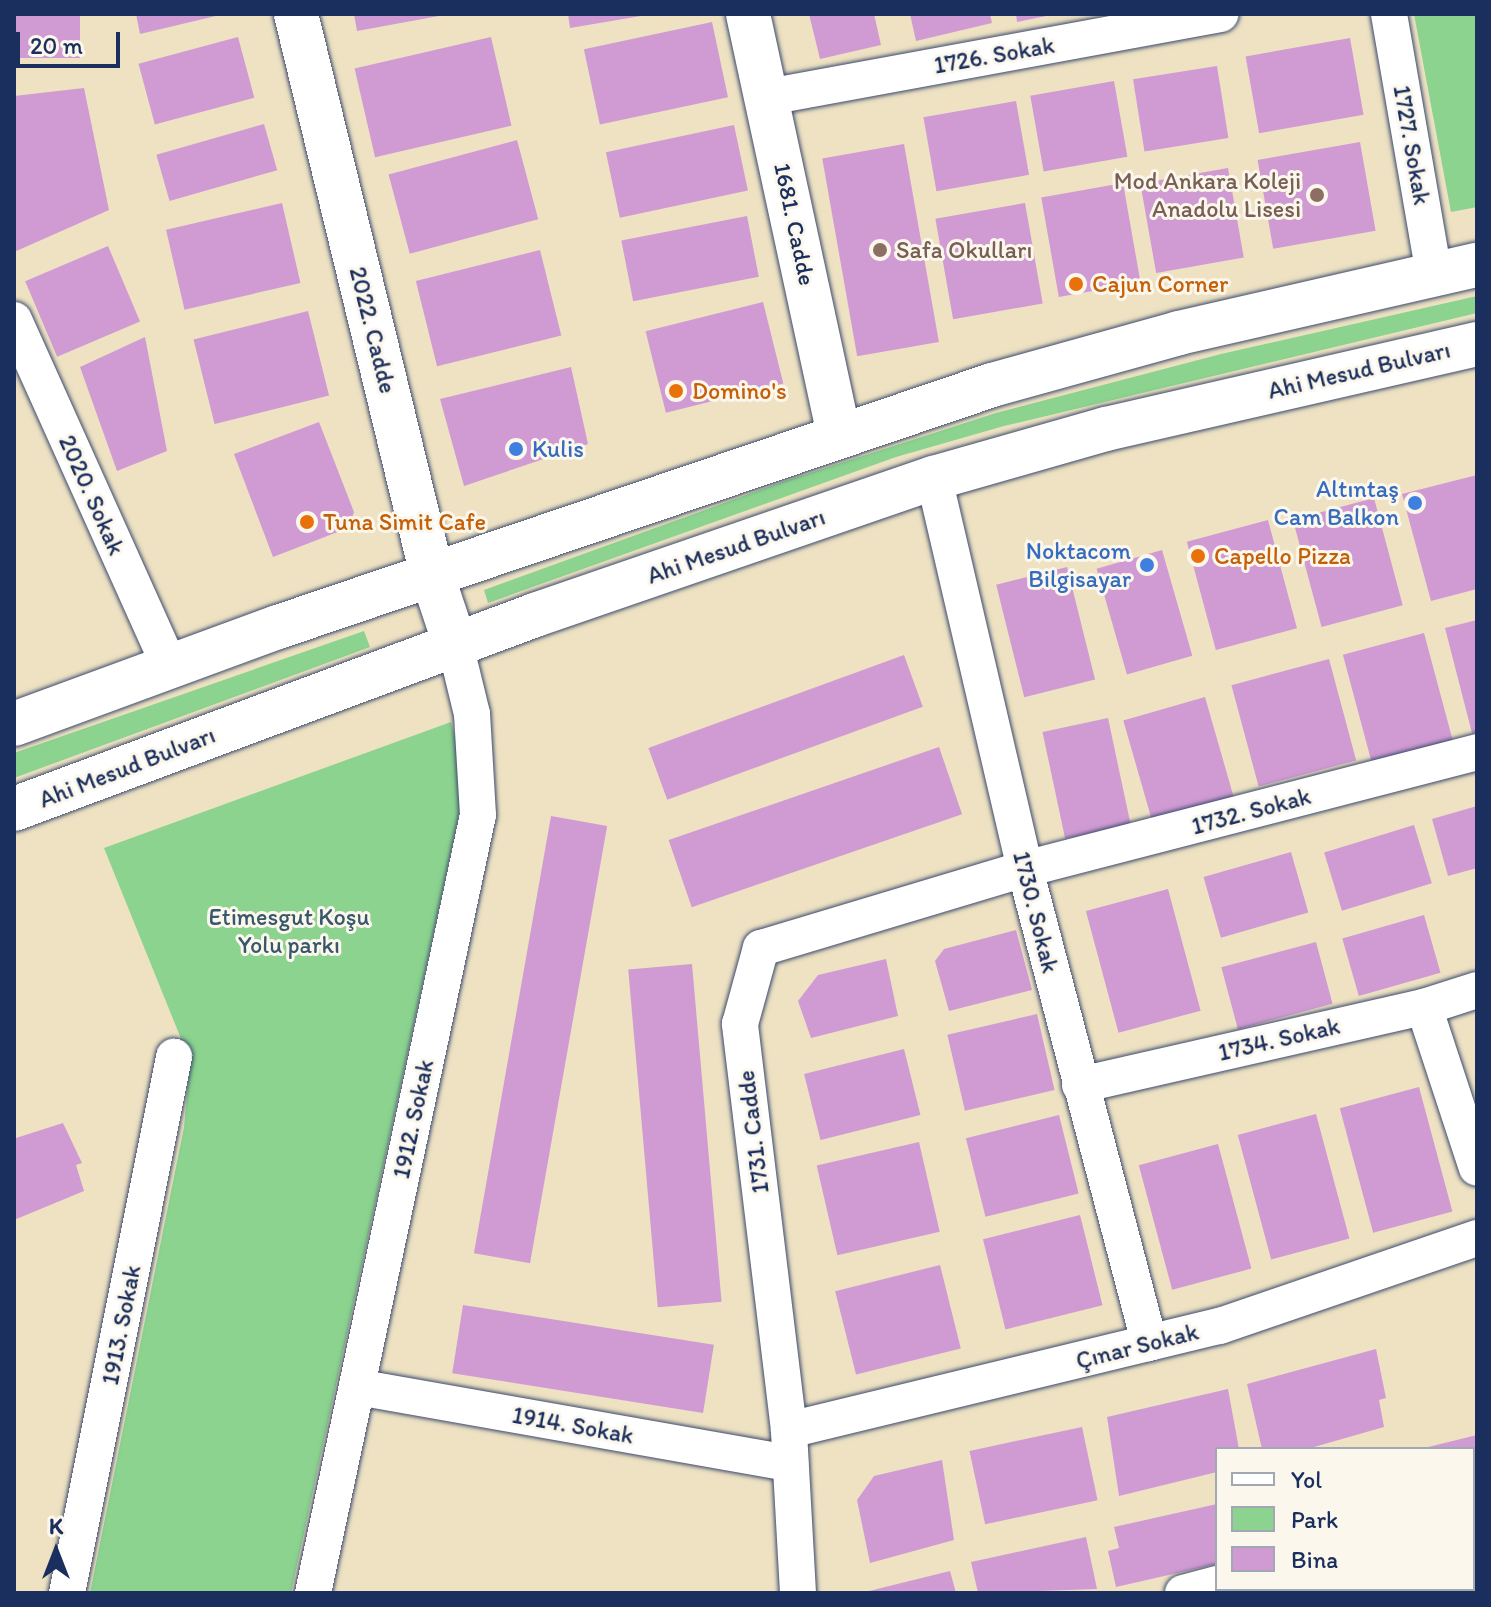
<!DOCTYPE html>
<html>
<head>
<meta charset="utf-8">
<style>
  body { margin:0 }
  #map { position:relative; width:1491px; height:1607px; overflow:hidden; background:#eee2c3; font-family:Itim,sans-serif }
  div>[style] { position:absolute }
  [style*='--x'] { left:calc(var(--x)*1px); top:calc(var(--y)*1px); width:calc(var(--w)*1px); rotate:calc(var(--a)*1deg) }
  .green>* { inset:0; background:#8bd38f }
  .building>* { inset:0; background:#d09bd3; transform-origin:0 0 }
  .roads { filter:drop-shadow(0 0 2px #3b4a6d) drop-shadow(0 0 2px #3b4a6d) }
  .minor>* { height:36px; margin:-18px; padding:0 18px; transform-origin:18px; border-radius:18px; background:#fff }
  .tertiary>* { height:44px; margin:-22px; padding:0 22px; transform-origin:22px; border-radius:22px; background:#fff }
  .secondary>* { height:44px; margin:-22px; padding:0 22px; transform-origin:22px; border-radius:22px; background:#fff }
  .dots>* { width:22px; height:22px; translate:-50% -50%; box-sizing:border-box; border:4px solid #fbf7ec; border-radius:50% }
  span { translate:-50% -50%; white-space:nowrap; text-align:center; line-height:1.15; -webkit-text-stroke:6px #fbf7ec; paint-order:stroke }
  .street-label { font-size:24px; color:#1b2f5e }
  .education-label { font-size:24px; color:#785e54 }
  .right { translate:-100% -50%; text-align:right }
  .left { translate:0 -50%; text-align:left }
  .food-label { font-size:24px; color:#c56008 }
  .shop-label { font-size:24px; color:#366cbe }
  .park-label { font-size:24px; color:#37586a }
  .frame { position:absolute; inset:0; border:16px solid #1b2f5e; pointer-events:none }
  .legend { position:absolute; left:1215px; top:1447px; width:260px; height:144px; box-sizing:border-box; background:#fbf7ec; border:2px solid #a1a7b3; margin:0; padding:10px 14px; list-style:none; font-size:24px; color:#1b2f5e }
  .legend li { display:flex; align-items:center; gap:16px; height:40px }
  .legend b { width:40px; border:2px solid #a1a7b3 }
  .north { position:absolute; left:16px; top:1511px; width:80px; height:80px; -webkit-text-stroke:6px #fbf7ec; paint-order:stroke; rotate:0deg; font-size:22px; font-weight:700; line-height:32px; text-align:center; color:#1b2f5e }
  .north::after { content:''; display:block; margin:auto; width:28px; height:36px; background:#1b2f5e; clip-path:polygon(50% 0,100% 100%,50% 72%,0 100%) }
  .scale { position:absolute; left:16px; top:32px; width:104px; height:36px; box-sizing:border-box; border:4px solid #1b2f5e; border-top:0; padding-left:10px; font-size:24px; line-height:28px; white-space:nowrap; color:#1b2f5e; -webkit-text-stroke:6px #fbf7ec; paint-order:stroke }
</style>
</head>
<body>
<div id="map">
  <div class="green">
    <i style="clip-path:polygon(1414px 14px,1477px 14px,1477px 207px,1451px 212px)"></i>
    <i style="clip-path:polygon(1477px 296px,1477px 313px,1004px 426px,896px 457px,488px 603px,484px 590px,785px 481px,996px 413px,1221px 354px)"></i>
    <i style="clip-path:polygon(364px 631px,370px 647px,14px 778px,14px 753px)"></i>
    <i style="clip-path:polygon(451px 722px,466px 782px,291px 1593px,90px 1593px,184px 1127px,190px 1061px,104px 848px)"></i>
  </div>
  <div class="building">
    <i style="left:14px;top:14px;width:66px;height:44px"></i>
    <i style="clip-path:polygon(136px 14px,220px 14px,220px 15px,140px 34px)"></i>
    <i style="clip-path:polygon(354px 14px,439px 14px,439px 16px,357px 31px)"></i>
    <i style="clip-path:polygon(568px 14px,641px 14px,641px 16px,570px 28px)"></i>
    <i style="clip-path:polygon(809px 14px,874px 14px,881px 45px,820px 59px)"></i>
    <i style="clip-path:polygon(910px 14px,990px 14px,992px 23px,916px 41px)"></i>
    <i style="clip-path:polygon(1016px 14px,1051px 14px,1051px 15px,1017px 22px)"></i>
    <i style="left:712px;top:22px;width:77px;height:131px;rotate:78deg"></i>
    <i style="left:238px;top:37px;width:63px;height:103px;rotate:75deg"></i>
    <i style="left:491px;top:37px;width:91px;height:140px;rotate:77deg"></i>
    <i style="left:1350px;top:38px;width:78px;height:106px;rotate:80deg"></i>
    <i style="left:1217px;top:66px;width:73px;height:85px;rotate:81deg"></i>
    <i style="left:1114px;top:81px;width:77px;height:85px;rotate:80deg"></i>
    <i style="clip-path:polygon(84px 88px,109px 210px,14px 252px,14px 96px)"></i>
    <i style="left:1016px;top:101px;width:75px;height:94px;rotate:80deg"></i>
    <i style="left:264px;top:124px;width:48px;height:112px;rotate:74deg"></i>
    <i style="left:734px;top:125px;width:67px;height:131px;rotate:78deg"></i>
    <i style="left:517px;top:140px;width:82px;height:133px;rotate:75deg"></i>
    <i style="left:1360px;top:142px;width:90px;height:104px;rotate:80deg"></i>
    <i style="left:904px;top:144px;width:201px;height:83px;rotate:80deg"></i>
    <i style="left:1228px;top:168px;width:91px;height:89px;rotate:80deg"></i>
    <i style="left:1123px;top:183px;width:101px;height:83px;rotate:80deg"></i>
    <i style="left:282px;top:203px;width:82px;height:119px;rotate:77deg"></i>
    <i style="left:1025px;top:203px;width:102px;height:91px;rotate:80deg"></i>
    <i style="left:747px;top:216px;width:62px;height:128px;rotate:79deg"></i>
    <i style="left:108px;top:246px;width:82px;height:90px;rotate:67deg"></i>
    <i style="left:540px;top:250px;width:88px;height:128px;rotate:76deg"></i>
    <i style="left:763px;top:302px;width:84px;height:121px;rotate:76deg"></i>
    <i style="left:308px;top:311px;width:87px;height:118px;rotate:76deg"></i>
    <i style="clip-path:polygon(145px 337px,167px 451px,117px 471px,80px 367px)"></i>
    <i style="clip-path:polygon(571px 367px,588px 444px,464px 486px,440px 399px)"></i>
    <i style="clip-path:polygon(319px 422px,354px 512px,348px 528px,273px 557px,234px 454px)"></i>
    <i style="clip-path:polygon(1477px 475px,1477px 589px,1431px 601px,1402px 494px)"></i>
    <i style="left:1374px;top:498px;width:111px;height:84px;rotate:75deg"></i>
    <i style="left:1268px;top:520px;width:112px;height:84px;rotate:75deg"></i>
    <i style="left:1162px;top:550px;width:110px;height:68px;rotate:74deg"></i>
    <i style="left:1067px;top:567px;width:116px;height:73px;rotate:76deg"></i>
    <i style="clip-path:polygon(1477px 620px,1477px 732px,1472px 733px,1445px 628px)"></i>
    <i style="left:1424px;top:633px;width:111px;height:84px;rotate:75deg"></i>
    <i style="left:904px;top:655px;width:55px;height:272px;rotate:70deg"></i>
    <i style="left:1329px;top:659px;width:105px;height:101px;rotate:75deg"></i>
    <i style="left:1205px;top:697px;width:111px;height:85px;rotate:74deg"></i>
    <i style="left:1108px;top:718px;width:109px;height:67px;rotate:78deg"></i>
    <i style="left:939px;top:747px;width:71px;height:286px;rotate:71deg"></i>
    <i style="clip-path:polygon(1477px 806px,1477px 868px,1448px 876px,1432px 819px)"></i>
    <i style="left:551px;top:816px;width:57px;height:444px;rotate:10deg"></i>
    <i style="left:1414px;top:825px;width:61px;height:94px;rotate:73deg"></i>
    <i style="left:1291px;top:852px;width:63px;height:91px;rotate:74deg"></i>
    <i style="left:1168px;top:889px;width:126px;height:85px;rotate:75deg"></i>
    <i style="left:1424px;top:915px;width:60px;height:85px;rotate:74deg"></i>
    <i style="clip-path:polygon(1016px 930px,1032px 990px,949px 1011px,935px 961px,944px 949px)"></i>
    <i style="left:1316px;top:942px;width:64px;height:98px;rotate:75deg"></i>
    <i style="clip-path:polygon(886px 959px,898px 1016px,811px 1038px,798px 1001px,818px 975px)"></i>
    <i style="left:692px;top:964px;width:339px;height:64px;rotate:85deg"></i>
    <i style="left:1037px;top:1014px;width:78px;height:92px;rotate:77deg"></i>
    <i style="left:904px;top:1049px;width:68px;height:103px;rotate:76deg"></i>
    <i style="left:1419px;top:1087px;width:129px;height:82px;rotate:75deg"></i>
    <i style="left:1316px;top:1114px;width:129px;height:81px;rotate:75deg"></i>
    <i style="left:1059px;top:1115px;width:81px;height:96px;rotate:76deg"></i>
    <i style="clip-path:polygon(63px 1123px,82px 1163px,76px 1165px,84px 1191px,14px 1220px,14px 1132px,16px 1138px)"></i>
    <i style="left:919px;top:1142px;width:92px;height:105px;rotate:77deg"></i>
    <i style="left:1218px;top:1144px;width:129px;height:82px;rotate:75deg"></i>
    <i style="left:1080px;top:1215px;width:93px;height:100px;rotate:76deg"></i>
    <i style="left:940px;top:1265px;width:86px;height:108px;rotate:76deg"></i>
    <i style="left:463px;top:1305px;width:254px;height:69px;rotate:9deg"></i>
    <i style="clip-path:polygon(1376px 1349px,1386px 1398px,1379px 1400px,1384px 1427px,1307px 1449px,1262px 1449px,1247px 1384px)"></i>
    <i style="clip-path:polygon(1228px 1389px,1239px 1449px,1217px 1449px,1217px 1472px,1119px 1496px,1107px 1417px)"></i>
    <i style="left:1082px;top:1427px;width:75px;height:115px;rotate:78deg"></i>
    <i style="clip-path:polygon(1477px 1435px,1477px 1491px,1473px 1492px,1473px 1449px,1424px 1448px)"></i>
    <i style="clip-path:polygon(942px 1460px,954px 1540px,870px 1563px,857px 1500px,874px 1476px)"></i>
    <i style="clip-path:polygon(1217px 1504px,1217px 1564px,1116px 1587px,1108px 1551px,1119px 1548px,1114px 1527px)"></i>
    <i style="clip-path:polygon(1086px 1537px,1097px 1589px,978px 1593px,971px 1562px)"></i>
    <i style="clip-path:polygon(1477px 1561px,1477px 1593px,1420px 1593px,1419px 1589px,1473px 1589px)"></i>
    <i style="clip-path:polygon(950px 1571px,956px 1593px,865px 1593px,865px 1592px)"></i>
    <i style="clip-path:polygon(1355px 1589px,1380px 1589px,1381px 1593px,1343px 1593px)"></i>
  </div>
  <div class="roads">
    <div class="minor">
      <i style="--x:1389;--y:14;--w:265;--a:80.2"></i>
      <i style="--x:768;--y:97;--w:460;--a:-10.4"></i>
      <i style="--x:14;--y:320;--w:383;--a:65.8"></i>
      <i style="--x:934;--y:478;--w:401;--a:76.9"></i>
      <i style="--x:1025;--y:869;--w:490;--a:75.3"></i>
      <i style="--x:1424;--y:1007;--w:169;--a:71.8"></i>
      <i style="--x:1080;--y:1085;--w:353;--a:-12.8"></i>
      <i style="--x:1424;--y:1007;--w:56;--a:-17.8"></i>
      <i style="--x:357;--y:1387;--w:440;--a:10"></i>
      <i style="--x:789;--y:1430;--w:443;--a:-13.6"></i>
      <i style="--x:1220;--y:1326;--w:272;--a:-18.9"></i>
      <i style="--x:1473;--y:1515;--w:4;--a:-14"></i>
      <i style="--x:67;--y:1593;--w:547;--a:-78.71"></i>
      <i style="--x:313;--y:1593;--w:795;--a:-78.03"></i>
      <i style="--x:478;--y:815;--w:101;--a:-93.4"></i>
      <i style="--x:472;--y:714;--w:72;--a:-103.7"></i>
      <i style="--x:798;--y:1593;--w:163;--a:-93.2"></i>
      <i style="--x:789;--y:1430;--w:409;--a:-96.9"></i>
      <i style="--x:740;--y:1024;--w:79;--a:-74.6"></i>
      <i style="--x:761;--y:948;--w:276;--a:-16.7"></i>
      <i style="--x:1025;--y:869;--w:467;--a:-14.5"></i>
      <i style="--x:1183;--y:1593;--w:35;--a:-15"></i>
    </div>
    <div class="tertiary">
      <i style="--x:296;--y:14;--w:577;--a:76.37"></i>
      <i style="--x:432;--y:575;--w:73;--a:71.6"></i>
      <i style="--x:748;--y:14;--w:430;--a:77.8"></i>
    </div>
    <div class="secondary">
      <i style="--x:14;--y:724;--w:281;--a:-20.2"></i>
      <i style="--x:278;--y:627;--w:754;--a:-18.72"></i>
      <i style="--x:992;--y:385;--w:194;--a:-15.5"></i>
      <i style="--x:1179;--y:333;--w:306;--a:-12.9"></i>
      <i style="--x:14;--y:809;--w:556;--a:-20.42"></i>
      <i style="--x:535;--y:615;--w:422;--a:-19"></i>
      <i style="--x:934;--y:478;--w:179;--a:-15.9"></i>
      <i style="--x:1106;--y:429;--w:381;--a:-12.9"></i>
    </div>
  </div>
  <div class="dots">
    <i style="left:1317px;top:195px;background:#8d6e63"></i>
    <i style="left:880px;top:250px;background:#8d6e63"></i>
    <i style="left:1076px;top:284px;background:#e8710a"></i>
    <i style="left:676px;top:391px;background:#e8710a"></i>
    <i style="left:516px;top:449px;background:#3f7fe0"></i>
    <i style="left:1415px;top:503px;background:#3f7fe0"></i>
    <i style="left:307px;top:522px;background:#e8710a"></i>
    <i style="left:1198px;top:556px;background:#e8710a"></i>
    <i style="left:1147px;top:565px;background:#3f7fe0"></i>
  </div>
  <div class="street-label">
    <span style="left:994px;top:55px;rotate:-10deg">1726. Sokak</span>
    <span style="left:1412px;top:145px;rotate:80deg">1727. Sokak</span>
    <span style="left:795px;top:224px;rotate:78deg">1681. Cadde</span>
    <span style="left:373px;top:330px;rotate:76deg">2022. Cadde</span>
    <span style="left:1359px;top:370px;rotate:-13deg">Ahi Mesud Bulvarı</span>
    <span style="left:92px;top:495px;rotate:66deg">2020. Sokak</span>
    <span style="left:736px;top:546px;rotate:-19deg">Ahi Mesud Bulvarı</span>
    <span style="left:127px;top:767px;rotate:-21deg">Ahi Mesud Bulvarı</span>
    <span style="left:1251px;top:811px;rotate:-15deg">1732. Sokak</span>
    <span style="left:1036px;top:912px;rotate:76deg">1730. Sokak</span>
    <span style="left:1279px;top:1039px;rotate:-13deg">1734. Sokak</span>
    <span style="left:413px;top:1119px;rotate:-78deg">1912. Sokak</span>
    <span style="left:753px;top:1132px;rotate:-97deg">1731. Cadde</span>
    <span style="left:121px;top:1325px;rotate:-79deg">1913. Sokak</span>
    <span style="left:1137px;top:1346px;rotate:-14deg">Çınar Sokak</span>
    <span style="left:573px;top:1425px;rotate:10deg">1914. Sokak</span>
  </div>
  <div class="education-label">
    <span class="right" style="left:1301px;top:195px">Mod Ankara Koleji<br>Anadolu Lisesi</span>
    <span class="left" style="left:896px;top:250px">Safa Okulları</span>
  </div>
  <div class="food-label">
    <span class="left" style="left:1092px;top:284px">Cajun Corner</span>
    <span class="left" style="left:692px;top:391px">Domino's</span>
    <span class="left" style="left:323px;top:522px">Tuna Simit Cafe</span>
    <span class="left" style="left:1214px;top:556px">Capello Pizza</span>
  </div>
  <div class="shop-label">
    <span class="left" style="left:532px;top:449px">Kulis</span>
    <span class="right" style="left:1399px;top:503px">Altıntaş<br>Cam Balkon</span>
    <span class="right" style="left:1131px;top:565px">Noktacom<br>Bilgisayar</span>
  </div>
  <div class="park-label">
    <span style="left:289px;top:931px">Etimesgut Koşu<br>Yolu parkı</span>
  </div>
  <div class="frame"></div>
  <ul class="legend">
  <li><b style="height:10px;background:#fff"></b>Yol</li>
  <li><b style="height:22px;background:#8bd38f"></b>Park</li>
  <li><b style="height:22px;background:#d09bd3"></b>Bina</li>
  </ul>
  <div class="north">K</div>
  <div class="scale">20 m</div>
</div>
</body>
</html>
